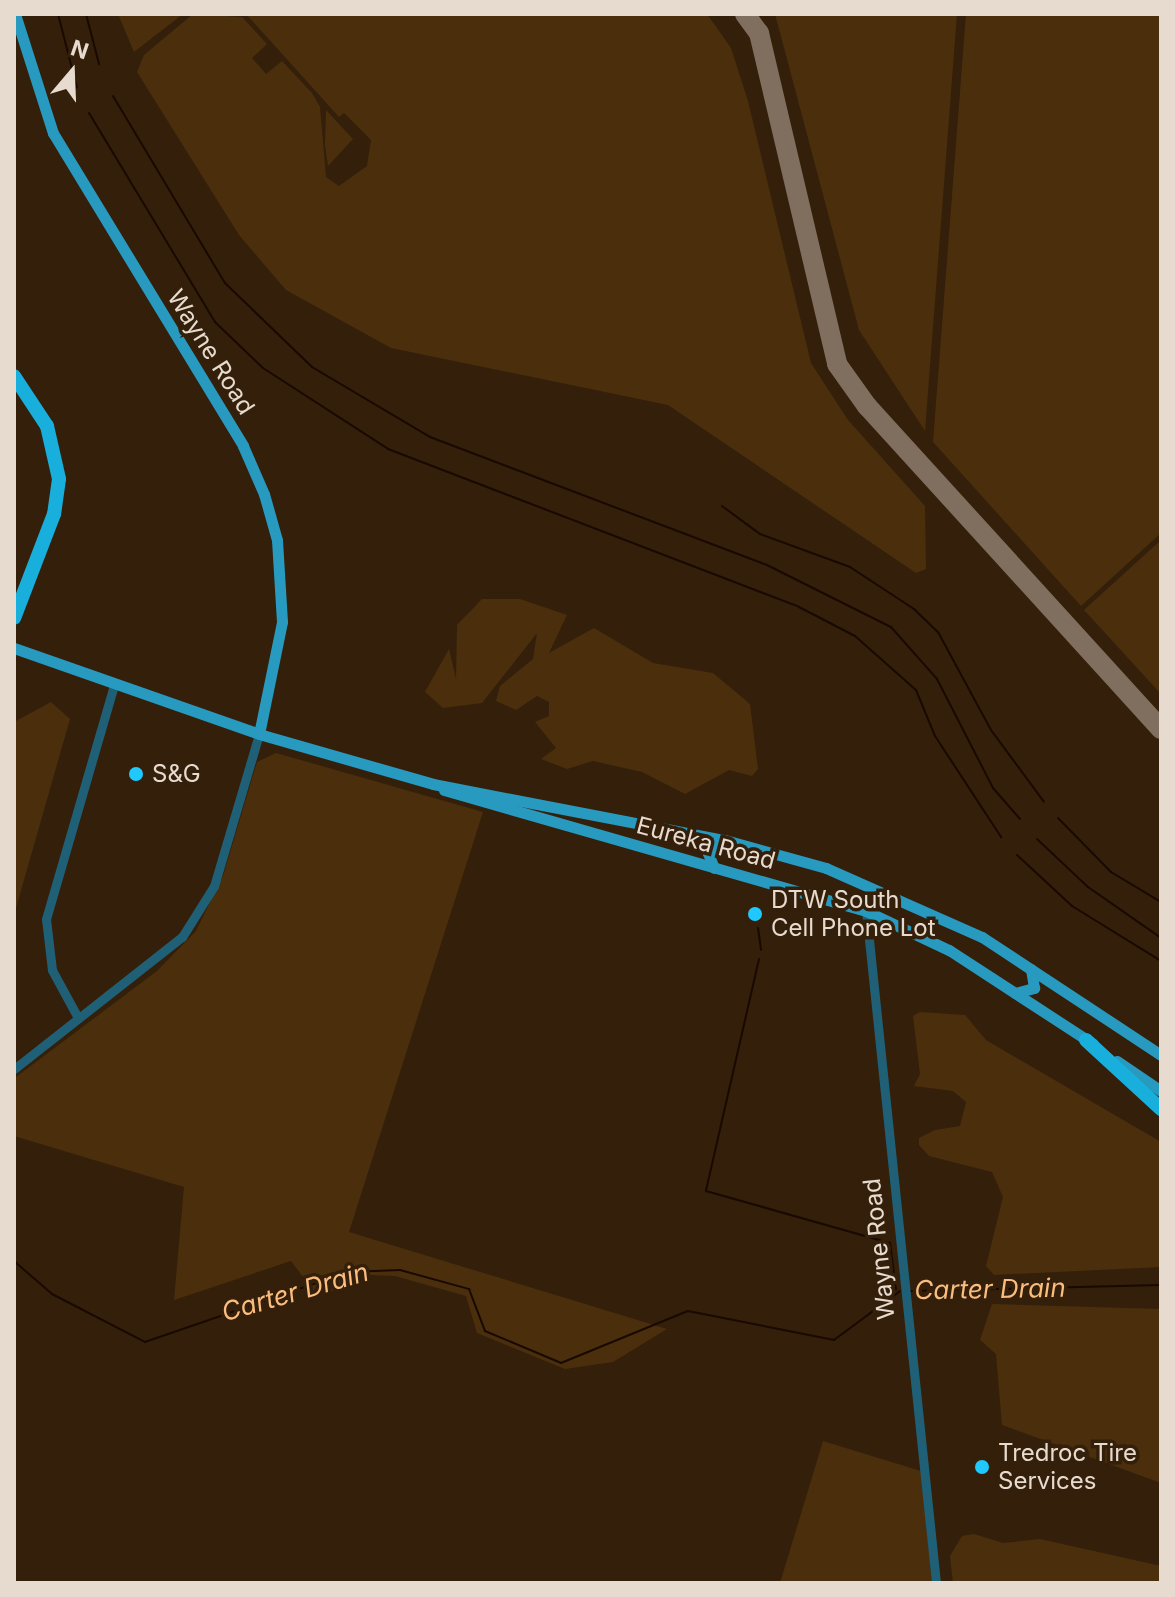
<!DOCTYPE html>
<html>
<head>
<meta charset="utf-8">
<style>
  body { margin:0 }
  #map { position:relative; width:1175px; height:1597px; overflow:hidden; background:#331f0a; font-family:Inter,sans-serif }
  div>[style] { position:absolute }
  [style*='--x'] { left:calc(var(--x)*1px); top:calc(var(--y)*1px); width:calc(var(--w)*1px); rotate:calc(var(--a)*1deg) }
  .green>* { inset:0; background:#4b2f0d }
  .stream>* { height:2px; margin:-1px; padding:0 1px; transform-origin:1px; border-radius:1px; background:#190900 }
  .taxiway>* { height:20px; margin:-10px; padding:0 10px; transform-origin:10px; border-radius:10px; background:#806f5e }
  .minor>* { height:9px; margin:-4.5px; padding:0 4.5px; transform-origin:4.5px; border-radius:4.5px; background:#206077 }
  .major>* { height:11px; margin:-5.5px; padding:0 5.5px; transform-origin:5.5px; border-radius:5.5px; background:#2899bf }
  .highway>* { height:14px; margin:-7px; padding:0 7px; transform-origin:7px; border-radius:7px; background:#18afdd }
  .dots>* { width:22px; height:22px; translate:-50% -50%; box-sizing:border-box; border:4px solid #331f0a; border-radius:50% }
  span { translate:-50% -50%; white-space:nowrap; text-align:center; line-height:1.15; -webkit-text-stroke:7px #331f0a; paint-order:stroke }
  .street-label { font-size:24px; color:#e7dace }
  .poi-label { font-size:24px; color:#e7dace }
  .left { translate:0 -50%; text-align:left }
  .water-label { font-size:26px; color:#fabd7e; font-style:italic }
  .frame { position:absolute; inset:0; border:16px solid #e7dace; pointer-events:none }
  .north { position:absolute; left:32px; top:32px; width:80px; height:80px; -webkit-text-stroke:6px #331f0a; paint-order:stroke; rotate:19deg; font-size:22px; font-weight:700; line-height:32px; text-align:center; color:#e7dace }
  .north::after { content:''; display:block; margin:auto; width:28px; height:36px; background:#e7dace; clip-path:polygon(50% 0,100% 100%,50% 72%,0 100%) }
</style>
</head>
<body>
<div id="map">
  <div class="green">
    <i style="clip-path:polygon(118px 14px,183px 14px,134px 52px)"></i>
    <i style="clip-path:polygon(193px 14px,242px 17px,267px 44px,252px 58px,266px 74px,282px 61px,312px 93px,320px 107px,326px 177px,339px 186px,367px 166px,371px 140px,344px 113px,339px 117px,246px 14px,707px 14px,731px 48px,748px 101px,811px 363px,848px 420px,925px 506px,926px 569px,916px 573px,668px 405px,391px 348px,286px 290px,239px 235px,137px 72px,144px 55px)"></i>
    <i style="clip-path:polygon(775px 14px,957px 14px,925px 431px,859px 330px)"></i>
    <i style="clip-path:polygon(966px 14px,1161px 14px,1161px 533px,1081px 606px,933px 442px)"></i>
    <i style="clip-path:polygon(326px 110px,353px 139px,328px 166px,325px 145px)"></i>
    <i style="clip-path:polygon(1161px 540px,1161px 694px,1084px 610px)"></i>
    <i style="clip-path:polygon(482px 599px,520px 599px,567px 615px,549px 653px,594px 628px,653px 663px,713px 673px,750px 704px,758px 769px,752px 776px,729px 770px,685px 794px,642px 772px,593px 761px,567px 769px,541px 759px,556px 748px,535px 722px,549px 716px,549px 702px,537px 696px,516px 710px,496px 701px,500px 686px,533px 659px,537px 633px,482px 703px,443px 708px,425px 692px,449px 649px,456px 679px,457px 625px)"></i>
    <i style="clip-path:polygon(51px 702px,70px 719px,14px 915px,14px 722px)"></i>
    <i style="clip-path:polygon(276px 753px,483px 812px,349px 1232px,667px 1329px,613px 1362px,565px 1369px,477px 1333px,466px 1296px,395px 1276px,370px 1275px,318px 1297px,291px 1261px,174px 1300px,184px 1187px,14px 1136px,16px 1077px,157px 971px,196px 931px,223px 876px,257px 762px)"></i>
    <i style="clip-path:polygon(920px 1012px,965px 1015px,986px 1040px,1161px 1142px,1161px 1267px,994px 1275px,986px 1266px,1003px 1197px,992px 1172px,929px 1156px,919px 1145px,919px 1138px,935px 1130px,960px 1126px,966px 1102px,953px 1091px,914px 1086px,920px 1074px,913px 1016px)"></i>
    <i style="clip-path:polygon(992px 1304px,1161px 1309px,1161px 1483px,1002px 1425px,996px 1354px,980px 1340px)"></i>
    <i style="clip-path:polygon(823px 1441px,921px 1471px,932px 1583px,780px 1583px)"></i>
    <i style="clip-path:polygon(974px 1534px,1003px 1543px,1040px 1539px,1161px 1566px,1161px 1583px,953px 1583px,950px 1556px,962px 1536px)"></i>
  </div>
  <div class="stream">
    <i style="--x:58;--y:14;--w:76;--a:75.6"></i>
    <i style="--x:86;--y:14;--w:52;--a:75.4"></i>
    <i style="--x:113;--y:96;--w:218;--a:59.1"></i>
    <i style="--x:225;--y:283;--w:121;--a:44"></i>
    <i style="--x:312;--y:367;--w:137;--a:30.7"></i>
    <i style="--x:430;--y:437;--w:360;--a:20.8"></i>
    <i style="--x:767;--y:565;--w:139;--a:26.6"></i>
    <i style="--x:891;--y:627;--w:69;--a:48.5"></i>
    <i style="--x:937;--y:679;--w:123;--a:62.8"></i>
    <i style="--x:993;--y:788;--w:41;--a:48.9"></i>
    <i style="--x:89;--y:113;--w:244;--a:58.9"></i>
    <i style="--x:215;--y:322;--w:66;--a:43.8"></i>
    <i style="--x:263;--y:368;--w:149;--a:32.9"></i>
    <i style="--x:388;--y:449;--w:440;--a:21"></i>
    <i style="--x:799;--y:607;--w:63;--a:27.4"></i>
    <i style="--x:855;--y:636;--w:81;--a:41.5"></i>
    <i style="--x:916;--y:690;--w:50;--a:67.6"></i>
    <i style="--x:935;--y:736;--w:121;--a:56.8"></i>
    <i style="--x:722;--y:506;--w:47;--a:36.4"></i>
    <i style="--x:760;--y:534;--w:96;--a:20.1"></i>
    <i style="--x:850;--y:567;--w:77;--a:33.3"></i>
    <i style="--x:914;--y:609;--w:33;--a:44"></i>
    <i style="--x:938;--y:632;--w:111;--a:61.6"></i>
    <i style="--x:991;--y:730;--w:89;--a:53.6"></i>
    <i style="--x:1058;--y:818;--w:76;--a:45.5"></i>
    <i style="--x:1111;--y:872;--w:58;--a:31"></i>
    <i style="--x:1037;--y:839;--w:70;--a:43.3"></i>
    <i style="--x:1088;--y:887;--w:89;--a:34.9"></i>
    <i style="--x:1017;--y:855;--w:75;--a:42.8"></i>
    <i style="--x:1072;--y:906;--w:105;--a:31.7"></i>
    <i style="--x:758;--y:928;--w:22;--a:82"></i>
    <i style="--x:759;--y:959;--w:238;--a:102.9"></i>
    <i style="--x:706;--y:1191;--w:191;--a:15.8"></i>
    <i style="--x:890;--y:1243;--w:47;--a:82.7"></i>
    <i style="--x:14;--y:1261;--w:50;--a:41"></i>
    <i style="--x:52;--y:1294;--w:105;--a:27.3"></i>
    <i style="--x:145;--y:1342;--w:215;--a:-19"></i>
    <i style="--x:348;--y:1272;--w:52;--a:-2.2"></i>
    <i style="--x:400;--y:1270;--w:72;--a:15.4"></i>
    <i style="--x:469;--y:1289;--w:45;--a:69.1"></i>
    <i style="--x:485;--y:1331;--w:82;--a:22.8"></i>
    <i style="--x:561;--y:1363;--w:137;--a:-22.3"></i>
    <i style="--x:688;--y:1311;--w:149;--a:11.2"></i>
    <i style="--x:834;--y:1340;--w:82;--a:-36.6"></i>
    <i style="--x:911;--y:1291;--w:250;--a:-1.4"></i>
  </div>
  <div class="taxiway">
    <i style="--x:745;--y:14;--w:24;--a:54"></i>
    <i style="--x:759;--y:33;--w:340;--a:76.7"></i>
    <i style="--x:837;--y:364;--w:52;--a:54.5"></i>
    <i style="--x:867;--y:406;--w:437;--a:47.7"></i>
  </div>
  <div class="minor">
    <i style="--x:866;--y:911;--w:676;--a:84.05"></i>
    <i style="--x:77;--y:1016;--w:52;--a:-118.5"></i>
    <i style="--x:52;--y:970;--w:51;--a:-96.7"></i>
    <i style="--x:46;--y:919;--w:244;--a:-73.8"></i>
    <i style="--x:14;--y:1069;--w:214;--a:-38.2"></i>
    <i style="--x:182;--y:937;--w:60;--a:-57.9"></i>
    <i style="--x:214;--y:886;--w:159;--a:-73.5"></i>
  </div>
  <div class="major">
    <i style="--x:15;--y:14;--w:125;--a:72.3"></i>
    <i style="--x:53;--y:133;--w:366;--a:58.7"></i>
    <i style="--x:243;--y:446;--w:52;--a:66.4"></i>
    <i style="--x:264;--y:494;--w:48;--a:74.2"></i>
    <i style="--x:277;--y:540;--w:82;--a:86.5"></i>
    <i style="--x:282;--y:622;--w:114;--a:101.6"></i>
    <i style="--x:14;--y:648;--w:260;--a:19.3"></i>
    <i style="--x:259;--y:734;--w:181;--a:16"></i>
    <i style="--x:433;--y:784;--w:297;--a:10.9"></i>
    <i style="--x:725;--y:840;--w:105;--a:15.5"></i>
    <i style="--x:826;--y:868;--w:171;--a:23.9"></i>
    <i style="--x:982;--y:937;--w:214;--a:33.4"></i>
    <i style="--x:444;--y:790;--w:439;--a:16"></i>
    <i style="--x:866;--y:911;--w:92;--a:25.2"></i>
    <i style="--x:949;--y:950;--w:172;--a:33.1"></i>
    <i style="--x:714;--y:868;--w:16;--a:-112"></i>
    <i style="--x:708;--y:853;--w:21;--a:-37"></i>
    <i style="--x:1015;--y:993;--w:20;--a:-15"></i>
    <i style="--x:1034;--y:988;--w:19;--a:-99"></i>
    <i style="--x:1117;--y:1061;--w:53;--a:34.3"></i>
  </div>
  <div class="highway">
    <i style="--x:14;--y:376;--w:60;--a:56.6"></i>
    <i style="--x:47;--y:426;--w:54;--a:77.2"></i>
    <i style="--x:59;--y:479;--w:35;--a:98"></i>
    <i style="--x:54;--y:514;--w:111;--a:111"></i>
    <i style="--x:1086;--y:1040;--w:102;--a:42.6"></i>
  </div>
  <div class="dots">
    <i style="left:136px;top:774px;background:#20c9fd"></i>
    <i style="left:755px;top:914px;background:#20c9fd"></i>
    <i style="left:982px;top:1467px;background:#20c9fd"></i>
  </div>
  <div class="street-label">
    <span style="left:211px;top:352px;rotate:58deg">Wayne Road</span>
    <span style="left:706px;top:843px;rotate:15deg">Eureka Road</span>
    <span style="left:879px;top:1249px;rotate:-96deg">Wayne Road</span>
  </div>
  <div class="poi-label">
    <span class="left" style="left:152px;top:774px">S&amp;G</span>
    <span class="left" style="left:771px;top:914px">DTW South<br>Cell Phone Lot</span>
    <span class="left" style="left:998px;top:1467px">Tredroc Tire<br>Services</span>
  </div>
  <div class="water-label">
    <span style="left:990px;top:1289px;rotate:-1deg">Carter Drain</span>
    <span style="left:295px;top:1292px;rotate:-16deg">Carter Drain</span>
  </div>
  <div class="frame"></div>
  <div class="north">N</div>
</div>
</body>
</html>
